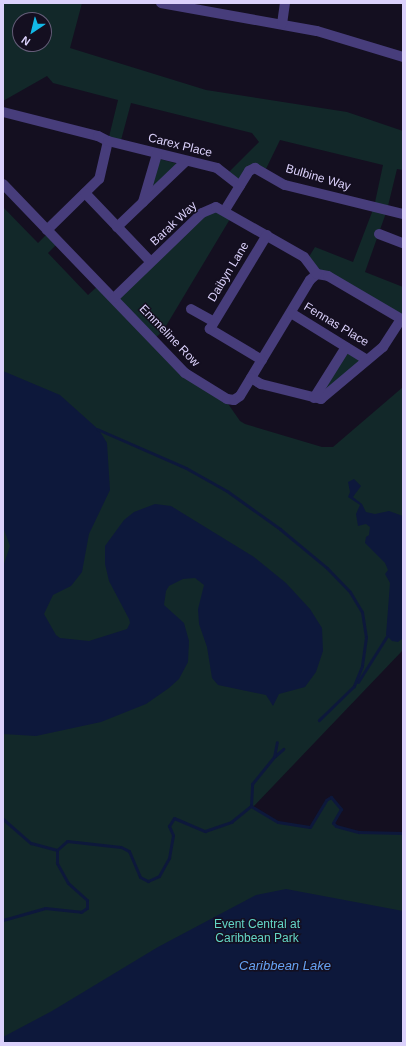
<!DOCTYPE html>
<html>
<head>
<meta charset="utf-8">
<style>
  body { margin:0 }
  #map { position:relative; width:406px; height:1046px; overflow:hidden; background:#140f20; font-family:Helvetica,sans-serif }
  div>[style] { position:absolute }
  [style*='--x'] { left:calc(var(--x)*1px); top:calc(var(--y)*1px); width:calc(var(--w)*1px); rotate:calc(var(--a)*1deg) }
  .green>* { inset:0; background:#122829 }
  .water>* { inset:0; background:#0d183b }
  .stream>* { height:3px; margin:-1.5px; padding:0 1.5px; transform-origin:1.5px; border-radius:1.5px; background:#0d183b }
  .minor>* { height:10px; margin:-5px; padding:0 5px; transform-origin:5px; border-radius:5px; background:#473d7b }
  span { translate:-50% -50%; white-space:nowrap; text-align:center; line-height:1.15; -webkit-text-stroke:3px #140f20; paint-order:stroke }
  .street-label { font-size:12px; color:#dbd1fb }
  .park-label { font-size:12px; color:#63d5c6 }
  .water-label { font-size:13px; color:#67a2f3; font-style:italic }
  .frame { position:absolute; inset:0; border:4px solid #dbd1fb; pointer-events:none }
  .north { position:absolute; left:12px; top:12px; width:40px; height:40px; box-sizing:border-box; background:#140f20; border:1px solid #645d78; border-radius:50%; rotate:215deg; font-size:11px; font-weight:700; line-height:16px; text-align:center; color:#dbd1fb }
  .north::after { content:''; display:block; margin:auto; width:14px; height:18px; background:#12b9e7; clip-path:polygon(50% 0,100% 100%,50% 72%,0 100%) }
</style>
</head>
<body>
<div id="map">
  <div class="green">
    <i style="clip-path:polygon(evenodd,3px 3px,82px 3px,70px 48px,206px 90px,347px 112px,403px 131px,403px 170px,397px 169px,387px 210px,365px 272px,403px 287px,403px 320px,328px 276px,307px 260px,315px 247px,353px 262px,374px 207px,383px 165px,280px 140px,264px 173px,255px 168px,240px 186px,229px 172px,259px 142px,252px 133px,131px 103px,120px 144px,108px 141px,118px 100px,53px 83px,47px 76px,3px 101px,3px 3px,20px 20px,44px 20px,44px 44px,20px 44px,20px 20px)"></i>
    <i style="clip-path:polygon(156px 158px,182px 165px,143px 203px)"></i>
    <i style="clip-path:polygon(3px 207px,38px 243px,49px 232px,59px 242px,48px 253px,88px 295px,100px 284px,114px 298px,205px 211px,233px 214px,163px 331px,154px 339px,185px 373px,224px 398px,240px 421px,245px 424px,322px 447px,333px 447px,403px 387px,403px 650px,253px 807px,278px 822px,310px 827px,326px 800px,331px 797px,341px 809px,333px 822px,336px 826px,359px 832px,403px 833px,403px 1043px,3px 1043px)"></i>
    <i style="clip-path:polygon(346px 347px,367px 360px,320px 399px)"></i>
  </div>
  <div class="water">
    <i style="clip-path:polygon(3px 371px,60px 395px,99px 430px,107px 443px,110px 490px,89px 534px,82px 572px,71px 586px,53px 595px,44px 614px,56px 635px,60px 638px,89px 641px,127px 629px,130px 623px,129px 619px,109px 581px,105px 564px,105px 546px,124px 520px,134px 512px,155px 504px,171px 506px,254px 557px,286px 583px,310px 609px,322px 628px,323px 651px,316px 672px,305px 687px,279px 694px,273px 706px,266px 695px,218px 685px,212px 678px,207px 647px,199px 624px,198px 609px,204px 585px,195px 578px,183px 579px,169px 586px,166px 591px,164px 605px,184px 623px,189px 641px,188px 662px,179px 679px,169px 688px,146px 704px,101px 722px,36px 736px,3px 734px,3px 567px,10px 546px,3px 527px)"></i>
    <i style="clip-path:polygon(354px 479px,361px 486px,353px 497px,362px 504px,366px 512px,375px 514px,389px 511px,403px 516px,403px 638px,398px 642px,392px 641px,386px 635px,390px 583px,385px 574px,388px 570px,385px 563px,365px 543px,366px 537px,369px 535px,370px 527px,366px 524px,358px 526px,356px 514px,360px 505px,348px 497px,350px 492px,348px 482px)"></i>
    <i style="clip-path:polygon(286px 889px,403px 911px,403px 1043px,3px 1043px,3px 1037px,52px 1011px,158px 947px,256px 895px)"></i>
  </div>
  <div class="stream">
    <i style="--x:97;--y:429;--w:97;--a:23.7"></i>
    <i style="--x:186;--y:468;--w:47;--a:29.3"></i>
    <i style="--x:227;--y:491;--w:65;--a:35.6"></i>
    <i style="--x:280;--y:529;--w:61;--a:39.7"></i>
    <i style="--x:327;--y:568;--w:33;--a:46"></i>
    <i style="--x:350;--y:592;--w:23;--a:59"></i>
    <i style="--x:362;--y:612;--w:25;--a:81"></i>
    <i style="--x:366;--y:637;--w:29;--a:98"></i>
    <i style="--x:362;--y:666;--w:22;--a:112"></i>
    <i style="--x:354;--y:686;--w:49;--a:135.8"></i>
    <i style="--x:358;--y:682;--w:54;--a:-57.8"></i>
    <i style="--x:275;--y:756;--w:11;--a:-41"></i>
    <i style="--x:251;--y:806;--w:22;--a:-87"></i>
    <i style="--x:252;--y:784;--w:35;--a:-51"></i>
    <i style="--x:274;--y:757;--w:15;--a:-79"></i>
    <i style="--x:3;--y:819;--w:37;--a:41"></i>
    <i style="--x:31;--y:843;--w:27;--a:15"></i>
    <i style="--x:3;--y:920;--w:44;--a:-15.9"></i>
    <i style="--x:45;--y:908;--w:36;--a:6"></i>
    <i style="--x:81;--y:912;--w:7;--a:-34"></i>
    <i style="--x:87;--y:908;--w:8;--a:-90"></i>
    <i style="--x:87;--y:900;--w:25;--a:-138"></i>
    <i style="--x:68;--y:883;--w:23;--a:-119"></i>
    <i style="--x:57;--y:863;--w:13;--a:-90"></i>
    <i style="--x:57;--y:850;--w:13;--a:-42"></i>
    <i style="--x:67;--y:841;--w:54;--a:6.3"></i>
    <i style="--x:121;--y:847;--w:9;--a:27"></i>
    <i style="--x:129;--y:851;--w:28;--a:67"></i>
    <i style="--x:140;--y:877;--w:9;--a:27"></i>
    <i style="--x:148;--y:881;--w:12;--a:-24"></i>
    <i style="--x:159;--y:876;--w:21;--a:-61"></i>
    <i style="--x:169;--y:858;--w:23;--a:-80"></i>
    <i style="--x:173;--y:835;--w:10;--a:-114"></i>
    <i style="--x:169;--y:826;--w:9;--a:-58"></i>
    <i style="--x:174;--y:818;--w:34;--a:23"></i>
    <i style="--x:205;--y:831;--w:28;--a:-19"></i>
    <i style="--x:231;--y:822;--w:26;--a:-39"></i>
    <i style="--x:251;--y:806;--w:31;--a:31"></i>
    <i style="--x:278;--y:822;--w:32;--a:9"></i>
    <i style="--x:310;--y:827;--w:31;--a:-59"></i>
    <i style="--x:326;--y:800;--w:6;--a:-31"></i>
    <i style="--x:331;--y:797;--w:16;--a:50"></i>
    <i style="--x:341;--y:809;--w:16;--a:120"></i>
    <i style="--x:333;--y:823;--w:4;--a:45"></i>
    <i style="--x:336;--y:826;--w:24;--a:15"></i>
    <i style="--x:359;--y:832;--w:44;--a:1.3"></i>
  </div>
  <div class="minor">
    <i style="--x:161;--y:3;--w:158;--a:10.2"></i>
    <i style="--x:317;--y:31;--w:90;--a:16.8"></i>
    <i style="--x:282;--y:24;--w:21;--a:-82"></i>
    <i style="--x:3;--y:112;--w:98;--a:14.2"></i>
    <i style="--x:98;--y:136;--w:11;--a:27"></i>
    <i style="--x:108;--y:141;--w:39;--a:103"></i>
    <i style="--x:99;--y:179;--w:73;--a:135.6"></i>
    <i style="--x:108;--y:141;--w:112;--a:13.9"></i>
    <i style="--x:217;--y:168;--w:29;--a:38"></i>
    <i style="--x:3;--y:184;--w:262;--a:46.1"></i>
    <i style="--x:185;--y:373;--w:49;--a:31.8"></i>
    <i style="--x:227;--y:399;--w:7;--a:8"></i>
    <i style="--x:234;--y:400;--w:7;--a:-34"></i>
    <i style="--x:240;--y:396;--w:135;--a:-58.9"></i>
    <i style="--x:310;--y:280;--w:9;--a:-41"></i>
    <i style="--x:317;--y:274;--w:11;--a:10"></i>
    <i style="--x:328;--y:276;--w:87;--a:30.4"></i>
    <i style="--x:85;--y:193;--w:95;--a:46.3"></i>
    <i style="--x:143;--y:202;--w:50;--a:-73.7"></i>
    <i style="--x:225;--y:210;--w:46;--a:-58.4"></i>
    <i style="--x:249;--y:171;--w:7;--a:-27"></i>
    <i style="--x:255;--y:168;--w:34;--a:30"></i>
    <i style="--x:285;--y:185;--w:122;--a:13.8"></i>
    <i style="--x:117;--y:227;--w:95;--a:-43.7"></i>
    <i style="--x:379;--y:234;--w:26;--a:21"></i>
    <i style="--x:114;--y:298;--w:122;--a:-44"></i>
    <i style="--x:202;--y:213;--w:15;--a:-23"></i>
    <i style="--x:216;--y:207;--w:101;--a:29.6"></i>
    <i style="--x:304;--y:257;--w:21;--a:53"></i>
    <i style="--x:191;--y:309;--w:26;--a:29"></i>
    <i style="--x:291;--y:313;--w:89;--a:31.7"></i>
    <i style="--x:262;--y:360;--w:61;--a:-149.2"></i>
    <i style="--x:210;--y:329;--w:110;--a:-58.8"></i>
    <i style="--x:251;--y:378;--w:12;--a:31"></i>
    <i style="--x:261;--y:384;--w:62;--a:14"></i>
    <i style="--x:321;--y:399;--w:81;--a:-40"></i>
    <i style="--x:383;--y:347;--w:33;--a:-57"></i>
    <i style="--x:314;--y:398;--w:60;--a:-57.9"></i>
  </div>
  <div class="street-label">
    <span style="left:180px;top:146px;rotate:14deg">Carex Place</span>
    <span style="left:318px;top:178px;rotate:16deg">Bulbine Way</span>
    <span style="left:174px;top:224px;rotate:-43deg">Barak Way</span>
    <span style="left:229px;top:272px;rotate:-59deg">Daibyn Lane</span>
    <span style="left:336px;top:325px;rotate:31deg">Fennas Place</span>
    <span style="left:169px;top:336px;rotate:46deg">Emmeline Row</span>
  </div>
  <div class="park-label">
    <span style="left:257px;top:932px">Event Central at<br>Caribbean Park</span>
  </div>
  <div class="water-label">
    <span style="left:285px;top:966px">Caribbean Lake</span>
  </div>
  <div class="frame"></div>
  <div class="north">N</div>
</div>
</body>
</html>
